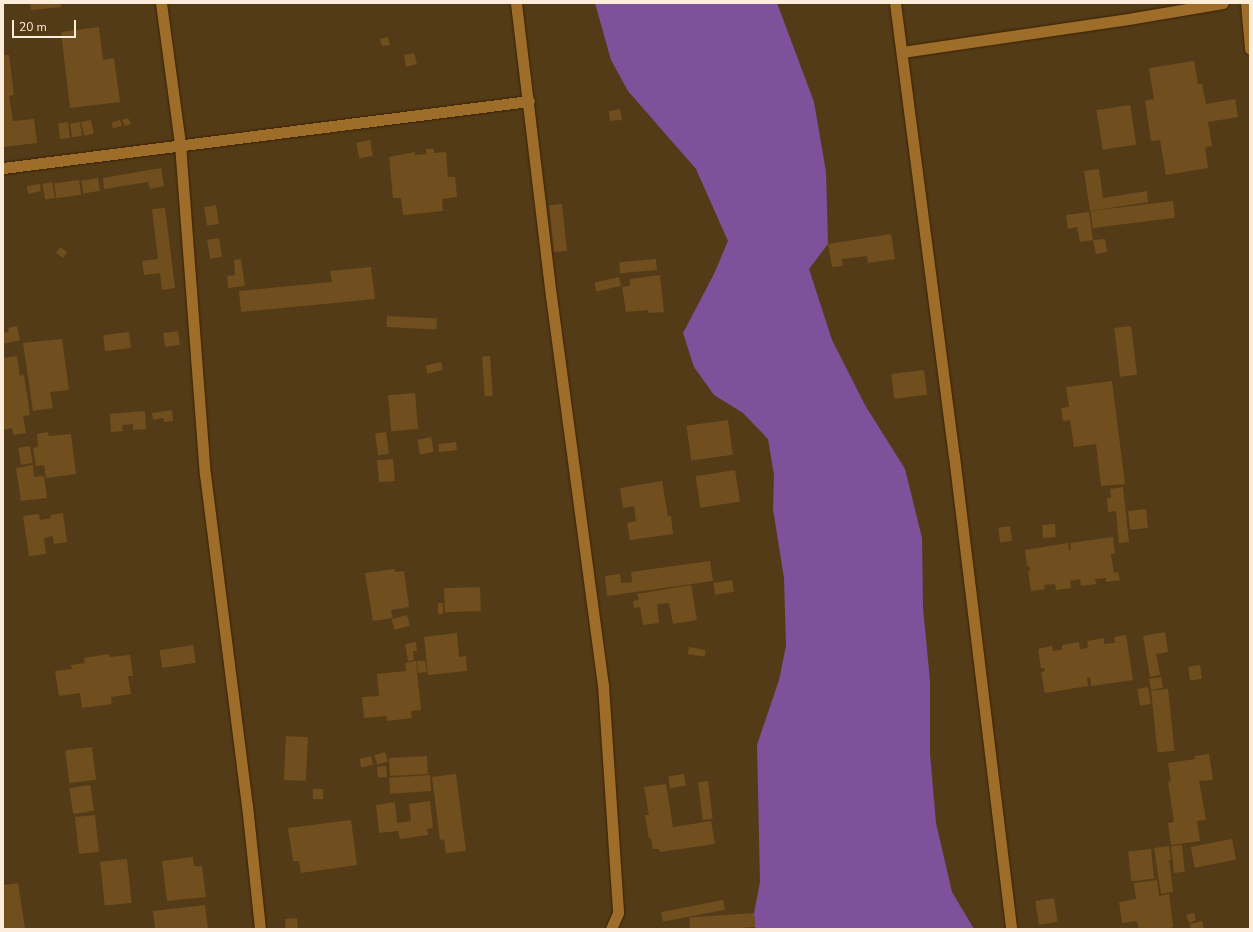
<!DOCTYPE html>
<html>
<head>
<meta charset="utf-8">
<style>
  body { margin:0 }
  #map { position:relative; width:1253px; height:932px; overflow:hidden; background:#543b17; font-family:"Nunito Sans",sans-serif }
  div>[style] { position:absolute }
  [style*='--x'] { left:calc(var(--x)*1px); top:calc(var(--y)*1px); width:calc(var(--w)*1px); rotate:calc(var(--a)*1deg) }
  .green>* { inset:0; background:#80519b }
  .building>* { inset:0; background:#704e1d; transform-origin:0 0 }
  .roads { filter:drop-shadow(0 0 1px #392100) drop-shadow(0 0 1px #392100) }
  .minor>* { height:11px; margin:-5.5px; padding:0 5.5px; transform-origin:5.5px; border-radius:5.5px; background:#9d6d29 }
  span { translate:-50% -50%; white-space:nowrap; text-align:center; line-height:1.15; -webkit-text-stroke:3px #543b17; paint-order:stroke }
  .frame { position:absolute; inset:0; border:4px solid #fcecd9; pointer-events:none }
  .scale { position:absolute; left:12px; top:20px; width:64px; height:18px; box-sizing:border-box; border:2px solid #fcecd9; border-top:0; padding-left:5px; font-size:12px; line-height:14px; white-space:nowrap; color:#fcecd9; -webkit-text-stroke:3px #543b17; paint-order:stroke }
</style>
</head>
<body>
<div id="map">
  <div class="green">
    <i style="clip-path:polygon(595px 3px,777px 3px,814px 102px,826px 172px,828px 244px,809px 269px,832px 340px,865px 405px,905px 469px,922px 538px,923px 608px,930px 681px,930px 754px,936px 823px,952px 892px,974px 929px,755px 929px,754px 913px,760px 882px,757px 745px,779px 680px,786px 646px,784px 578px,773px 509px,774px 475px,768px 439px,743px 413px,714px 395px,694px 367px,683px 333px,714px 274px,728px 241px,696px 169px,628px 91px,611px 60px)"></i>
  </div>
  <div class="building">
    <i style="clip-path:polygon(30px 3px,61px 3px,61px 7px,31px 10px)"></i>
    <i style="clip-path:polygon(99px 27px,103px 60px,114px 58px,120px 102px,70px 108px,61px 32px)"></i>
    <i style="clip-path:polygon(388px 37px,390px 45px,382px 46px,380px 39px)"></i>
    <i style="clip-path:polygon(414px 53px,417px 64px,406px 67px,404px 55px)"></i>
    <i style="clip-path:polygon(3px 55px,9px 55px,14px 95px,9px 96px,13px 121px,34px 119px,37px 143px,3px 147px)"></i>
    <i style="clip-path:polygon(1194px 61px,1198px 84px,1202px 84px,1206px 104px,1235px 99px,1238px 117px,1208px 122px,1212px 146px,1205px 147px,1208px 168px,1166px 175px,1160px 140px,1151px 141px,1145px 101px,1154px 99px,1149px 68px)"></i>
    <i style="left:1130px;top:105px;width:40px;height:34px;rotate:81deg"></i>
    <i style="clip-path:polygon(620px 109px,622px 120px,610px 121px,609px 111px)"></i>
    <i style="clip-path:polygon(128px 118px,131px 124px,125px 126px,122px 120px)"></i>
    <i style="left:91px;top:120px;width:14px;height:10px;rotate:78deg"></i>
    <i style="left:120px;top:120px;width:6px;height:9px;rotate:72deg"></i>
    <i style="left:68px;top:122px;width:16px;height:10px;rotate:83deg"></i>
    <i style="left:80px;top:122px;width:14px;height:10px;rotate:82deg"></i>
    <i style="left:370px;top:140px;width:16px;height:14px;rotate:79deg"></i>
    <i style="clip-path:polygon(426px 149px,434px 149px,434px 153px,446px 152px,448px 177px,455px 177px,457px 197px,442px 199px,443px 211px,403px 215px,401px 198px,393px 198px,389px 157px,415px 152px,415px 155px,426px 154px)"></i>
    <i style="clip-path:polygon(161px 168px,164px 186px,150px 189px,148px 182px,104px 189px,103px 178px)"></i>
    <i style="clip-path:polygon(1099px 169px,1103px 198px,1147px 191px,1148px 202px,1090px 211px,1084px 171px)"></i>
    <i style="left:98px;top:178px;width:13px;height:17px;rotate:81deg"></i>
    <i style="left:79px;top:180px;width:15px;height:25px;rotate:82deg"></i>
    <i style="left:52px;top:182px;width:16px;height:10px;rotate:79deg"></i>
    <i style="clip-path:polygon(40px 184px,41px 191px,28px 194px,27px 186px)"></i>
    <i style="left:1173px;top:201px;width:17px;height:83px;rotate:83deg"></i>
    <i style="left:562px;top:204px;width:47px;height:13px;rotate:84deg"></i>
    <i style="left:216px;top:205px;width:19px;height:12px;rotate:81deg"></i>
    <i style="clip-path:polygon(165px 208px,175px 288px,162px 290px,160px 273px,144px 275px,142px 261px,158px 259px,152px 209px)"></i>
    <i style="clip-path:polygon(1089px 212px,1093px 240px,1080px 242px,1077px 227px,1068px 229px,1066px 215px)"></i>
    <i style="clip-path:polygon(891px 234px,895px 259px,868px 263px,867px 256px,842px 259px,843px 266px,832px 267px,828px 244px)"></i>
    <i style="left:219px;top:238px;width:19px;height:12px;rotate:81deg"></i>
    <i style="clip-path:polygon(1105px 239px,1107px 252px,1096px 254px,1093px 240px)"></i>
    <i style="left:60px;top:247px;width:9px;height:7px;rotate:36deg"></i>
    <i style="clip-path:polygon(241px 259px,245px 286px,228px 288px,227px 276px,235px 275px,234px 260px)"></i>
    <i style="left:656px;top:259px;width:11px;height:37px;rotate:85deg"></i>
    <i style="clip-path:polygon(371px 267px,375px 299px,241px 312px,239px 291px,332px 282px,330px 271px)"></i>
    <i style="clip-path:polygon(660px 275px,664px 312px,649px 313px,648px 310px,626px 312px,622px 287px,630px 286px,630px 279px)"></i>
    <i style="left:619px;top:277px;width:9px;height:25px;rotate:77deg"></i>
    <i style="left:387px;top:316px;width:50px;height:11px;rotate:3deg"></i>
    <i style="clip-path:polygon(17px 326px,20px 340px,3px 344px,3px 333px,9px 332px,8px 328px)"></i>
    <i style="left:1131px;top:326px;width:49px;height:17px;rotate:83deg"></i>
    <i style="left:178px;top:331px;width:14px;height:15px;rotate:82deg"></i>
    <i style="left:129px;top:332px;width:16px;height:26px;rotate:83deg"></i>
    <i style="clip-path:polygon(62px 339px,69px 390px,50px 392px,53px 408px,33px 411px,23px 343px)"></i>
    <i style="clip-path:polygon(17px 356px,20px 376px,24px 375px,30px 415px,23px 416px,26px 433px,13px 435px,12px 428px,3px 430px,3px 358px)"></i>
    <i style="left:490px;top:356px;width:40px;height:8px;rotate:86deg"></i>
    <i style="left:441px;top:362px;width:8px;height:16px;rotate:76deg"></i>
    <i style="left:924px;top:370px;width:25px;height:33px;rotate:83deg"></i>
    <i style="clip-path:polygon(1112px 381px,1125px 484px,1101px 486px,1096px 444px,1074px 447px,1070px 420px,1063px 421px,1061px 408px,1069px 407px,1066px 387px)"></i>
    <i style="left:415px;top:393px;width:36px;height:27px;rotate:85deg"></i>
    <i style="clip-path:polygon(172px 410px,173px 421px,164px 422px,163px 418px,153px 420px,152px 413px)"></i>
    <i style="clip-path:polygon(145px 411px,146px 429px,133px 430px,133px 424px,122px 425px,123px 431px,111px 432px,110px 414px)"></i>
    <i style="left:728px;top:420px;width:35px;height:42px;rotate:82deg"></i>
    <i style="clip-path:polygon(48px 432px,49px 436px,71px 434px,76px 474px,46px 478px,44px 465px,36px 466px,33px 448px,38px 447px,37px 434px)"></i>
    <i style="left:386px;top:432px;width:22px;height:11px;rotate:82deg"></i>
    <i style="left:431px;top:437px;width:15px;height:14px;rotate:79deg"></i>
    <i style="left:456px;top:442px;width:8px;height:18px;rotate:83deg"></i>
    <i style="left:30px;top:446px;width:17px;height:12px;rotate:80deg"></i>
    <i style="left:393px;top:459px;width:22px;height:16px;rotate:85deg"></i>
    <i style="clip-path:polygon(33px 465px,34px 477px,44px 476px,47px 498px,21px 501px,16px 468px)"></i>
    <i style="left:735px;top:470px;width:32px;height:40px;rotate:81deg"></i>
    <i style="clip-path:polygon(662px 481px,668px 516px,671px 516px,673px 534px,630px 540px,627px 523px,636px 521px,634px 506px,623px 508px,620px 488px)"></i>
    <i style="clip-path:polygon(1123px 487px,1129px 542px,1119px 543px,1116px 511px,1108px 512px,1107px 498px,1111px 498px,1110px 489px)"></i>
    <i style="left:1146px;top:509px;width:19px;height:18px;rotate:84deg"></i>
    <i style="clip-path:polygon(63px 513px,67px 542px,54px 544px,53px 536px,44px 538px,46px 554px,29px 556px,23px 516px,39px 514px,40px 520px,51px 518px,51px 515px)"></i>
    <i style="left:1055px;top:524px;width:13px;height:13px;rotate:86deg"></i>
    <i style="left:1010px;top:526px;width:15px;height:12px;rotate:82deg"></i>
    <i style="clip-path:polygon(1113px 537px,1115px 553px,1111px 554px,1114px 573px,1118px 572px,1120px 580px,1106px 582px,1106px 578px,1095px 579px,1096px 584px,1081px 586px,1080px 579px,1070px 581px,1071px 588px,1056px 590px,1055px 584px,1044px 585px,1045px 589px,1031px 591px,1028px 571px,1030px 571px,1029px 566px,1027px 566px,1025px 550px,1068px 543px,1069px 550px,1071px 550px,1070px 543px)"></i>
    <i style="clip-path:polygon(710px 561px,713px 581px,607px 596px,605px 576px,620px 574px,621px 583px,632px 582px,631px 572px)"></i>
    <i style="clip-path:polygon(395px 569px,395px 572px,404px 571px,409px 607px,391px 610px,393px 618px,373px 621px,365px 573px)"></i>
    <i style="left:732px;top:580px;width:12px;height:19px;rotate:81deg"></i>
    <i style="clip-path:polygon(691px 585px,697px 620px,673px 624px,669px 603px,657px 604px,659px 623px,643px 625px,640px 607px,634px 608px,633px 601px,639px 600px,637px 594px)"></i>
    <i style="left:480px;top:587px;width:24px;height:36px;rotate:88deg"></i>
    <i style="left:438px;top:603px;width:5px;height:11px"></i>
    <i style="left:407px;top:615px;width:11px;height:16px;rotate:75deg"></i>
    <i style="clip-path:polygon(1165px 632px,1168px 652px,1156px 654px,1160px 675px,1150px 677px,1143px 636px)"></i>
    <i style="clip-path:polygon(457px 633px,459px 657px,466px 656px,467px 671px,428px 675px,424px 637px)"></i>
    <i style="clip-path:polygon(1126px 635px,1133px 680px,1091px 686px,1090px 677px,1087px 678px,1088px 686px,1045px 693px,1041px 672px,1045px 671px,1044px 668px,1041px 668px,1038px 649px,1052px 646px,1053px 651px,1062px 650px,1062px 645px,1079px 642px,1080px 649px,1088px 648px,1087px 641px,1104px 638px,1104px 644px,1115px 643px,1114px 637px)"></i>
    <i style="clip-path:polygon(416px 642px,417px 651px,413px 651px,414px 660px,408px 661px,405px 644px)"></i>
    <i style="left:193px;top:645px;width:18px;height:34px;rotate:81deg"></i>
    <i style="left:689px;top:647px;width:17px;height:7px;rotate:10deg"></i>
    <i style="clip-path:polygon(109px 654px,110px 657px,130px 655px,133px 676px,128px 676px,131px 694px,111px 697px,112px 704px,82px 708px,80px 693px,59px 696px,55px 671px,72px 669px,71px 665px,85px 663px,84px 658px)"></i>
    <i style="clip-path:polygon(416px 661px,421px 710px,411px 711px,412px 718px,387px 721px,386px 716px,364px 718px,362px 697px,379px 696px,377px 674px,406px 671px,405px 663px)"></i>
    <i style="clip-path:polygon(417px 661px,425px 661px,427px 672px,418px 673px)"></i>
    <i style="left:1200px;top:665px;width:14px;height:12px;rotate:82deg"></i>
    <i style="left:1161px;top:677px;width:11px;height:12px;rotate:80deg"></i>
    <i style="left:1148px;top:687px;width:17px;height:11px;rotate:80deg"></i>
    <i style="left:1168px;top:689px;width:62px;height:17px;rotate:84deg"></i>
    <i style="left:286px;top:736px;width:22px;height:44px;rotate:3deg"></i>
    <i style="left:92px;top:747px;width:33px;height:27px;rotate:83deg"></i>
    <i style="left:385px;top:752px;width:10px;height:11px;rotate:73deg"></i>
    <i style="clip-path:polygon(1209px 754px,1213px 780px,1199px 781px,1206px 820px,1197px 821px,1200px 841px,1171px 845px,1168px 823px,1174px 822px,1168px 782px,1171px 781px,1168px 763px,1195px 759px,1195px 756px)"></i>
    <i style="left:371px;top:756px;width:9px;height:12px;rotate:77deg"></i>
    <i style="left:427px;top:756px;width:18px;height:38px;rotate:87deg"></i>
    <i style="left:386px;top:766px;width:11px;height:9px;rotate:85deg"></i>
    <i style="clip-path:polygon(456px 774px,466px 851px,446px 853px,444px 839px,440px 840px,432px 777px)"></i>
    <i style="left:684px;top:774px;width:12px;height:16px;rotate:81deg"></i>
    <i style="left:430px;top:775px;width:16px;height:41px;rotate:86deg"></i>
    <i style="left:708px;top:781px;width:38px;height:10px;rotate:83deg"></i>
    <i style="clip-path:polygon(666px 784px,673px 827px,711px 821px,715px 844px,660px 852px,659px 849px,653px 849px,651px 838px,649px 839px,645px 815px,649px 815px,644px 787px)"></i>
    <i style="left:90px;top:785px;width:26px;height:21px;rotate:81deg"></i>
    <i style="left:313px;top:789px;width:10px;height:10px"></i>
    <i style="clip-path:polygon(430px 801px,433px 828px,427px 829px,428px 835px,400px 839px,398px 831px,379px 833px,376px 805px,395px 802px,397px 823px,411px 821px,409px 804px)"></i>
    <i style="left:95px;top:815px;width:37px;height:20px;rotate:84deg"></i>
    <i style="clip-path:polygon(351px 820px,357px 865px,301px 873px,299px 861px,293px 861px,288px 828px)"></i>
    <i style="left:1232px;top:839px;width:21px;height:42px;rotate:79deg"></i>
    <i style="left:1182px;top:845px;width:27px;height:11px;rotate:84deg"></i>
    <i style="clip-path:polygon(1169px 846px,1171px 860px,1169px 860px,1173px 892px,1161px 894px,1154px 848px)"></i>
    <i style="left:1151px;top:849px;width:30px;height:23px;rotate:84deg"></i>
    <i style="clip-path:polygon(193px 857px,194px 866px,202px 866px,206px 897px,167px 901px,162px 861px)"></i>
    <i style="left:127px;top:859px;width:44px;height:27px;rotate:84deg"></i>
    <i style="clip-path:polygon(1157px 880px,1159px 896px,1169px 894px,1173px 927px,1164px 929px,1139px 929px,1137px 921px,1122px 923px,1119px 902px,1136px 899px,1134px 883px)"></i>
    <i style="clip-path:polygon(18px 883px,25px 928px,3px 929px,3px 885px)"></i>
    <i style="left:1054px;top:898px;width:24px;height:19px;rotate:81deg"></i>
    <i style="left:723px;top:900px;width:10px;height:63px;rotate:79deg"></i>
    <i style="clip-path:polygon(205px 905px,208px 929px,155px 929px,153px 911px)"></i>
    <i style="left:754px;top:913px;width:14px;height:65px;rotate:86deg"></i>
    <i style="clip-path:polygon(1194px 913px,1196px 920px,1189px 923px,1186px 915px)"></i>
    <i style="left:297px;top:918px;width:11px;height:12px;rotate:85deg"></i>
    <i style="clip-path:polygon(1202px 921px,1204px 929px,1191px 929px,1190px 924px)"></i>
  </div>
  <div class="roads">
    <div class="minor">
      <i style="--x:161;--y:3;--w:142;--a:82.3"></i>
      <i style="--x:180;--y:144;--w:331;--a:85.7"></i>
      <i style="--x:205;--y:474;--w:334;--a:82.8"></i>
      <i style="--x:247;--y:805;--w:125;--a:84"></i>
      <i style="--x:516;--y:3;--w:295;--a:83.2"></i>
      <i style="--x:551;--y:296;--w:392;--a:82.4"></i>
      <i style="--x:603;--y:685;--w:228;--a:86.2"></i>
      <i style="--x:618;--y:913;--w:17;--a:114"></i>
      <i style="--x:895;--y:3;--w:457;--a:82.6"></i>
      <i style="--x:954;--y:456;--w:476;--a:83.1"></i>
      <i style="--x:1246;--y:3;--w:46;--a:85"></i>
      <i style="--x:902;--y:52;--w:234;--a:-8.3"></i>
      <i style="--x:1134;--y:18;--w:90;--a:-9.6"></i>
      <i style="--x:3;--y:168;--w:530;--a:-7.26"></i>
    </div>
  </div>
  <div class="frame"></div>
  <div class="scale">20 m</div>
</div>
</body>
</html>
